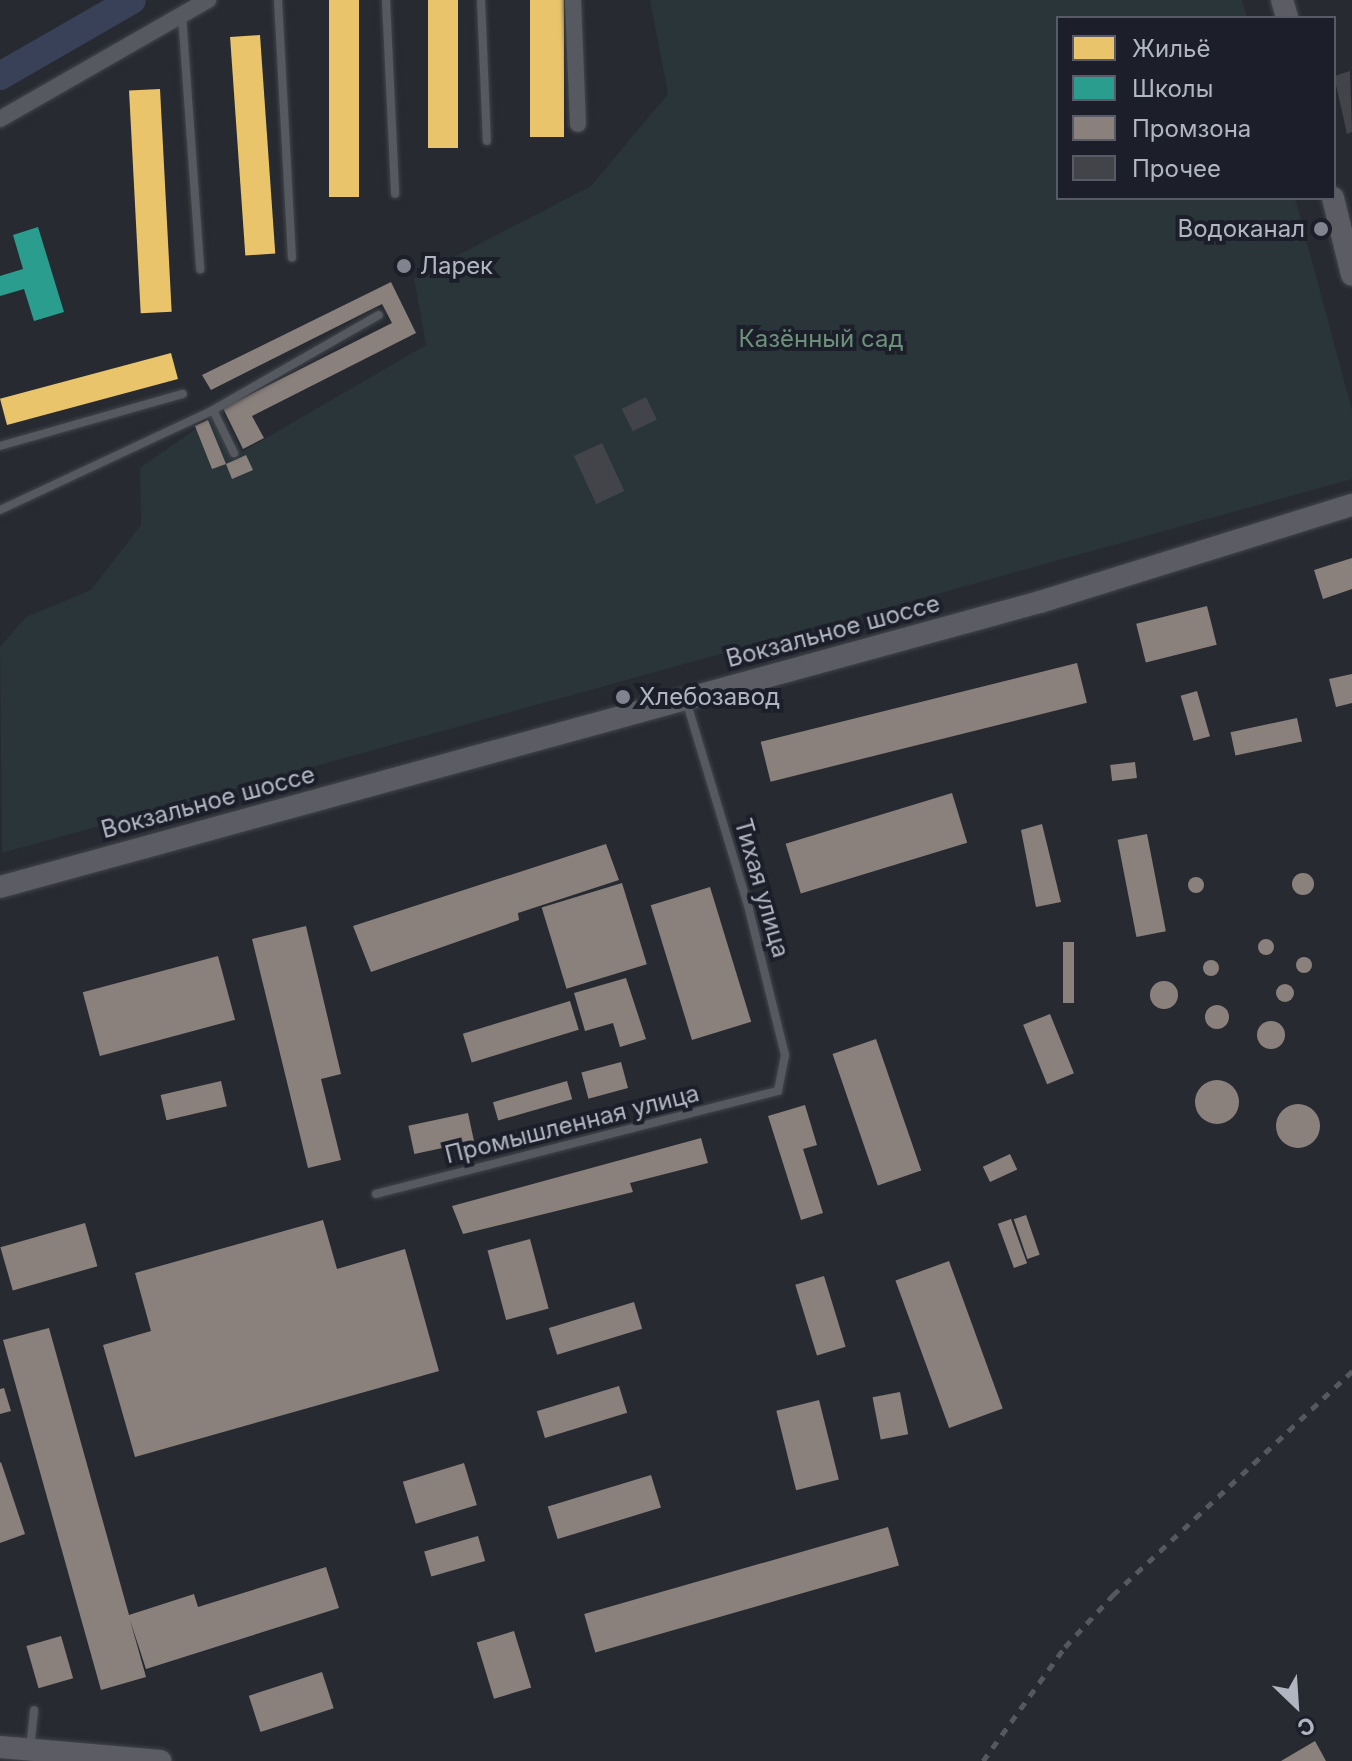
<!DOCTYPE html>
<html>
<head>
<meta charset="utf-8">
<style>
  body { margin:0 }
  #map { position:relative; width:1352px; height:1761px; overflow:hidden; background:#272a31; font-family:Inter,sans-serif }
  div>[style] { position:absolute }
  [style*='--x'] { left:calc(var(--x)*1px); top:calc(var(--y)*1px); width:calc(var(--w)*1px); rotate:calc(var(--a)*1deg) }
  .green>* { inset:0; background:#293539 }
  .homes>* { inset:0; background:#e9c46a; transform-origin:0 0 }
  .schools>* { inset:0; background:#2a9d8f }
  .industry>* { inset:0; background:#8a817c; transform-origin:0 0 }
  .round { border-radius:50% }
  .river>* { height:28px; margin:-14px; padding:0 14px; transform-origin:14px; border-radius:14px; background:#384158 }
  .building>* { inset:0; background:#42444a; transform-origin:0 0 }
  .roads { filter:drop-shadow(0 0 2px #42454a) drop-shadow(0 0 2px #42454a) }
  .lane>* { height:8px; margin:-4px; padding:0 4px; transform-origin:4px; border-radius:4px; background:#565960 }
  .street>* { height:16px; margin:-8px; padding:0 8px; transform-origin:8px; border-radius:8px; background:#565960 }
  .secondary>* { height:22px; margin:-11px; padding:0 11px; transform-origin:11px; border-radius:11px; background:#5b5c64 }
  .rail>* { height:5px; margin-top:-2.5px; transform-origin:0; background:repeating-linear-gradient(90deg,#56585d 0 8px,transparent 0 16px) }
  .dots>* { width:22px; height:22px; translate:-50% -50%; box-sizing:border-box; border:4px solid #1c1f2a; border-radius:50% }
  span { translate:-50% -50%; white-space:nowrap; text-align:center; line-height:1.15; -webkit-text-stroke:8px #1c1f2a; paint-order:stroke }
  .poi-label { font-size:24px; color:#b1b5c2 }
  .right { translate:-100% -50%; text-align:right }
  .left { translate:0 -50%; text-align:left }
  .park-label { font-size:24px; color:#6c907a }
  .street-label { font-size:24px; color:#b1b5c2 }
  .legend { position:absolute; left:1056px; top:16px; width:280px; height:184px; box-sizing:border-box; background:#1c1f2a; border:2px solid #585b67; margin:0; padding:10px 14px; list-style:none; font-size:24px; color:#b1b5c2 }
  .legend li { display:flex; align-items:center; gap:16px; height:40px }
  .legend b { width:40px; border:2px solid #585b67 }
  .north { position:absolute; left:1256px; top:1665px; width:80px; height:80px; -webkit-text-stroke:6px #1c1f2a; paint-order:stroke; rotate:155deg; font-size:22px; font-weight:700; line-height:32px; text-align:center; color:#b1b5c2 }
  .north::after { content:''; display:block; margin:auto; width:28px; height:36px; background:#b1b5c2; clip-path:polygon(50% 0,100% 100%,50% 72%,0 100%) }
</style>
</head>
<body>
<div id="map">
  <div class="green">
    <i style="clip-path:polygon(650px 0,1242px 0,1247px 18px,1058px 18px,1058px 198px,1295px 198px,1352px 410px,1352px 479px,2px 853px,0 647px,26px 617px,91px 590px,141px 525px,140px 468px,213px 417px,242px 452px,426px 345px,414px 278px,591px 186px,668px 94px)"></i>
  </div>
  <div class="homes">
    <i style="left:329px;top:0;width:30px;height:197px"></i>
    <i style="left:428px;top:0;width:30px;height:148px"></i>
    <i style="left:530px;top:0;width:34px;height:137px"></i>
    <i style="left:260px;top:35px;width:219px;height:30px;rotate:86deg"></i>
    <i style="left:160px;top:89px;width:223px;height:31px;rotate:87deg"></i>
    <i style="left:171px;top:353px;width:27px;height:177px;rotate:75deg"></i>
  </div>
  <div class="schools">
    <i style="clip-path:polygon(38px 227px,64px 312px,34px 321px,24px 289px,0 296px,0 276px,23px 269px,13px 235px)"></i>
  </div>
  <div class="industry">
    <i style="clip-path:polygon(391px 282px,416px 333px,252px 416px,264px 438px,243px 449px,223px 408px,392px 323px,382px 304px,211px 390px,202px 375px)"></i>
    <i style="clip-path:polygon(208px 420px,226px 464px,246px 455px,253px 470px,232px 479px,226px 464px,212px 469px,195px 426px)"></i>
    <i style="clip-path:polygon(1352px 558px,1352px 589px,1323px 599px,1314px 570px)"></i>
    <i style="left:1207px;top:606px;width:40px;height:73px;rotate:76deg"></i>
    <i style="left:1077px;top:663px;width:41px;height:326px;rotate:76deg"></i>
    <i style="clip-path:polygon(1352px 674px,1352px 703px,1336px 707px,1329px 679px)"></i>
    <i style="left:1197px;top:691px;width:47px;height:17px;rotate:74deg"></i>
    <i style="left:1297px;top:718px;width:24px;height:68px;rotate:78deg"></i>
    <i style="left:1135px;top:762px;width:16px;height:25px;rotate:83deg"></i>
    <i style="left:952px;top:793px;width:52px;height:174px;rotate:73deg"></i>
    <i style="clip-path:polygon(1042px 824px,1061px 902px,1036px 907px,1021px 830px)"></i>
    <i style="left:1147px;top:834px;width:99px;height:30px;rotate:79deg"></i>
    <i style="clip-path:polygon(606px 844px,619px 880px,518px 913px,519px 920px,371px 972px,353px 926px)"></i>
    <i class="round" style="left:1292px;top:873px;width:22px;height:22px"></i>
    <i class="round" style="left:1188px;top:877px;width:16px;height:16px"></i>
    <i style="left:622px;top:883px;width:85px;height:84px;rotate:73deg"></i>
    <i style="left:710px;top:887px;width:141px;height:62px;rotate:73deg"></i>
    <i style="clip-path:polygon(306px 926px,341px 1074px,321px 1079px,341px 1160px,308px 1168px,252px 939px)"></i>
    <i class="round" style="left:1258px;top:939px;width:16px;height:16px"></i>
    <i style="left:1063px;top:942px;width:11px;height:61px"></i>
    <i style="left:218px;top:956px;width:66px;height:140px;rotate:75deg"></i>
    <i class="round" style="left:1296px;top:957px;width:16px;height:16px"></i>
    <i class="round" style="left:1203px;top:960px;width:16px;height:16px"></i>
    <i style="clip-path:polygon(626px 978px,646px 1039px,620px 1047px,613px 1023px,585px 1031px,574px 993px)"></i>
    <i class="round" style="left:1150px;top:981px;width:28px;height:28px"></i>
    <i class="round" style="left:1276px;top:984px;width:18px;height:18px"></i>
    <i style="left:570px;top:1001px;width:30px;height:112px;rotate:73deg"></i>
    <i class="round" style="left:1205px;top:1005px;width:24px;height:24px"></i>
    <i style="left:1050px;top:1014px;width:64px;height:29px;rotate:68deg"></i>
    <i class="round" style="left:1257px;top:1021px;width:28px;height:28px"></i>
    <i style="left:876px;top:1039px;width:139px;height:46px;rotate:71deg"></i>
    <i style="left:621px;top:1062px;width:27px;height:41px;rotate:75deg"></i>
    <i class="round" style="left:1195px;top:1080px;width:44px;height:44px"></i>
    <i style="left:221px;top:1081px;width:26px;height:62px;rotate:77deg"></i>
    <i style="left:567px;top:1081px;width:19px;height:77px;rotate:74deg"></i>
    <i class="round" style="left:1276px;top:1104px;width:44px;height:44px"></i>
    <i style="clip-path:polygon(805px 1105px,817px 1145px,803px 1149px,823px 1213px,801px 1220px,768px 1116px)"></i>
    <i style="left:468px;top:1113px;width:29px;height:61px;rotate:78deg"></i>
    <i style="clip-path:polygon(701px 1138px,708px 1163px,630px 1183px,633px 1192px,463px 1234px,452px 1206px)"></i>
    <i style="left:1010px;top:1154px;width:17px;height:30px;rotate:65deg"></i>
    <i style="left:1026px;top:1215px;width:42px;height:13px;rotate:71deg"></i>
    <i style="left:1011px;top:1219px;width:47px;height:14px;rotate:70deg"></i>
    <i style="clip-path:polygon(323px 1220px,337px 1269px,405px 1249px,439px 1371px,135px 1457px,103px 1345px,151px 1331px,135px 1273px)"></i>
    <i style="left:85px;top:1223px;width:45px;height:88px;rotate:74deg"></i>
    <i style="left:530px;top:1239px;width:72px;height:44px;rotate:75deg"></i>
    <i style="left:949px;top:1261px;width:157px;height:57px;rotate:70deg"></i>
    <i style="left:824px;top:1276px;width:74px;height:30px;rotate:73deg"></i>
    <i style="left:634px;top:1302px;width:28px;height:89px;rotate:73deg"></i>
    <i style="clip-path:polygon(49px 1328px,129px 1615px,194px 1594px,198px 1607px,326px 1567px,339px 1608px,146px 1669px,130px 1620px,146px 1677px,101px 1690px,3px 1340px)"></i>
    <i style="left:619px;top:1386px;width:28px;height:86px;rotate:73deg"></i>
    <i style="clip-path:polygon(4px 1388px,11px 1411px,0 1414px,0 1389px)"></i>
    <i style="left:900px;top:1392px;width:43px;height:28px;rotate:79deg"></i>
    <i style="left:819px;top:1400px;width:82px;height:44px;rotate:76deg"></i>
    <i style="clip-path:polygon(1px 1462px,25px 1534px,0 1543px,0 1463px)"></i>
    <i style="left:464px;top:1463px;width:44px;height:64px;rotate:73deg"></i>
    <i style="left:651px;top:1475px;width:34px;height:108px;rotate:73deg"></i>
    <i style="left:888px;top:1527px;width:40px;height:316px;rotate:74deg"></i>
    <i style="left:478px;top:1536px;width:26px;height:56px;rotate:74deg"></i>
    <i style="left:514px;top:1631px;width:59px;height:39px;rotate:73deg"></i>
    <i style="left:61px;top:1636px;width:44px;height:36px;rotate:74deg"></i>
    <i style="left:322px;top:1672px;width:38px;height:77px;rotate:72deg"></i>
    <i style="clip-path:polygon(1315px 1741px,1326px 1761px,1281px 1761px)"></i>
  </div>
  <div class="river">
    <i style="--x:0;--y:76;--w:152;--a:-29.9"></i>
  </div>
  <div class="building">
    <i style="clip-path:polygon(1350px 71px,1352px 132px,1347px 134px,1334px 76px)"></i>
    <i style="left:646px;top:397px;width:25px;height:27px;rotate:64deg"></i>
    <i style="left:602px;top:443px;width:53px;height:31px;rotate:65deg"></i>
  </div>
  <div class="roads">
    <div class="lane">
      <i style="--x:278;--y:0;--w:258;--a:86.9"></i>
      <i style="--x:386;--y:0;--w:194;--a:87.3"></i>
      <i style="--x:481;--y:0;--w:141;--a:87.6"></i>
      <i style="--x:182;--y:15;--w:255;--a:85.9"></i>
      <i style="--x:213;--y:410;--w:48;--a:64"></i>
      <i style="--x:0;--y:446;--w:190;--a:-15.9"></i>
      <i style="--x:0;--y:510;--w:235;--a:-25.1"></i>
      <i style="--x:213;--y:410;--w:191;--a:-29.8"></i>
      <i style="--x:376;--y:1194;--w:415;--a:-14.4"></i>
      <i style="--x:778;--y:1091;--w:37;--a:-79"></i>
      <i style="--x:785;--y:1055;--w:150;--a:-103.9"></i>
      <i style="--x:749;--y:909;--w:215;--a:-106.8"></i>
      <i style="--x:30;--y:1749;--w:39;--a:-84"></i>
    </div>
    <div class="street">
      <i style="--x:573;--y:0;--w:124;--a:87.7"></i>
      <i style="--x:0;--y:119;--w:240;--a:-29.8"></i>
    </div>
    <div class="secondary">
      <i style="--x:1282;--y:0;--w:19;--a:74"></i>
      <i style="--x:1333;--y:198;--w:79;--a:76.1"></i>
      <i style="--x:0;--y:887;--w:1078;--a:-15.33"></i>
      <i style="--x:1040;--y:602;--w:327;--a:-17.3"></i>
      <i style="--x:0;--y:1747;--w:161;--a:5"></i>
    </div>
  </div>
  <div class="rail">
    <i style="--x:983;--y:1761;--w:140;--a:-54.3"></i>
    <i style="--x:1065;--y:1647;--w:71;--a:-47.3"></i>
    <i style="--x:1113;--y:1595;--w:328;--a:-43.1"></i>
  </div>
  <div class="dots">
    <i style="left:1321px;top:229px;background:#81848f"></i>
    <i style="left:404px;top:266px;background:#81848f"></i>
    <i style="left:623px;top:697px;background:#81848f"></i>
  </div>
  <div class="poi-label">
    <span class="right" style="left:1305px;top:229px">Водоканал</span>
    <span class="left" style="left:420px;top:266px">Ларек</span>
    <span class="left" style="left:639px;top:697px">Хлебозавод</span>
  </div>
  <div class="park-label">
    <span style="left:821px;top:339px">Казённый сад</span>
  </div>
  <div class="street-label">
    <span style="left:833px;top:631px;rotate:-15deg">Вокзальное шоссе</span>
    <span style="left:208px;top:802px;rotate:-15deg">Вокзальное шоссе</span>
    <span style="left:762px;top:888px;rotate:74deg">Тихая улица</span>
    <span style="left:572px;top:1124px;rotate:-14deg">Промышленная улица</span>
  </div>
  <ul class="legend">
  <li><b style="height:22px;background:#e9c46a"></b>Жильё</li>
  <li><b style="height:22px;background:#2a9d8f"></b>Школы</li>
  <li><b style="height:22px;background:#8a817c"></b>Промзона</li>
  <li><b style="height:22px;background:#42444a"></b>Прочее</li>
  </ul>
  <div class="north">С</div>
</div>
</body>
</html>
